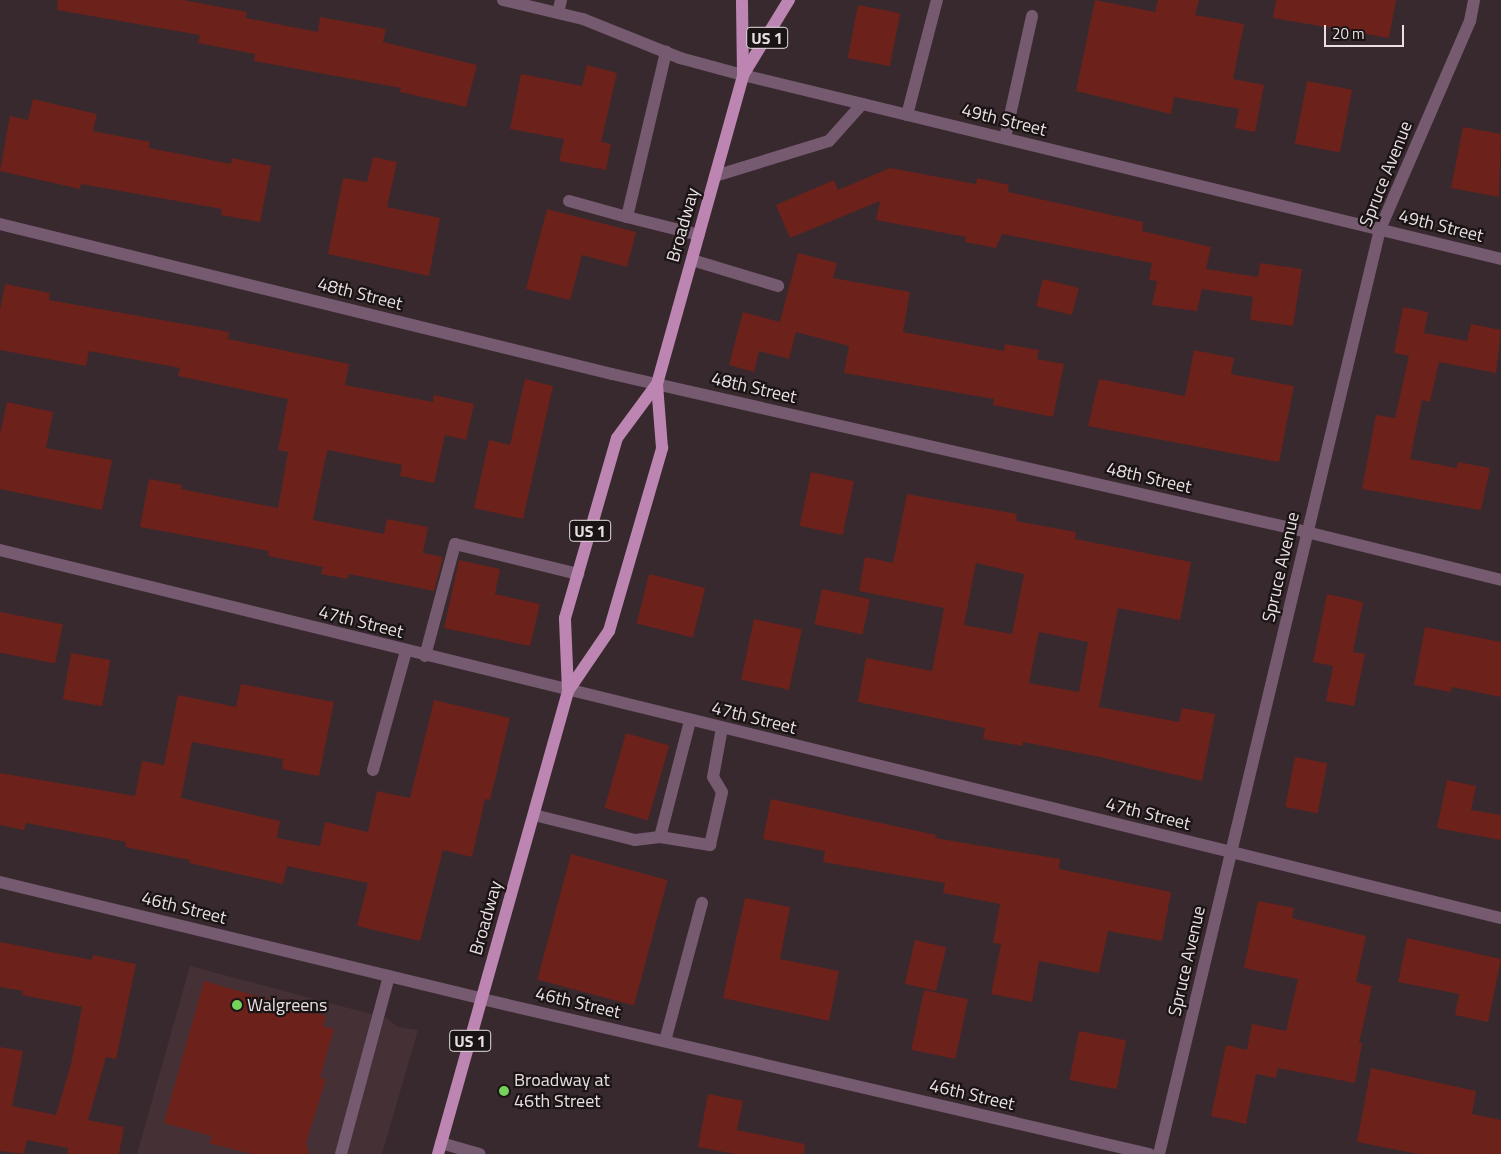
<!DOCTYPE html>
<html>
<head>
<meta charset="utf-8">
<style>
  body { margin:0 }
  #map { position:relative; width:1501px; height:1154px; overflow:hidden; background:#37292d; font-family:"Titillium Web",sans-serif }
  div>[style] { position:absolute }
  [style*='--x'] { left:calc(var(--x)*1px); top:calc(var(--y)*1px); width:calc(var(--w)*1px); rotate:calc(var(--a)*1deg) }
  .built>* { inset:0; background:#453036 }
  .building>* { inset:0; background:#6c221b; transform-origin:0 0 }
  .service>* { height:12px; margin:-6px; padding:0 6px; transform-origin:6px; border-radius:6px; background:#765a70 }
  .minor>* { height:12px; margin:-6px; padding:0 6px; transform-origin:6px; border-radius:6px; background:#765a70 }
  .primary>* { height:12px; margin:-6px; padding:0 6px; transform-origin:6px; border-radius:6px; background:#bd85b2 }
  .dots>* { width:14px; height:14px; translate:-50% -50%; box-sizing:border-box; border:2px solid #1a1415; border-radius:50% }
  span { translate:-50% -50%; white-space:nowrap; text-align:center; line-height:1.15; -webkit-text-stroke:4.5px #1a1415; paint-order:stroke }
  .shield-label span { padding:1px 4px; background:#1a1415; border:1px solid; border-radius:4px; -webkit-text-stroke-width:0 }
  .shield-label { font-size:16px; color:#e9dfe2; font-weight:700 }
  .street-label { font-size:18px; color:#e9dfe2 }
  .poi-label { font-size:18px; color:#e9dfe2 }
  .left { translate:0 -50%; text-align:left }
  .scale { position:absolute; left:1324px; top:25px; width:80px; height:22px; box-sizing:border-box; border:2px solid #e9dfe2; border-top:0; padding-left:6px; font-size:15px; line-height:18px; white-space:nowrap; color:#e9dfe2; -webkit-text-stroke:4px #1a1415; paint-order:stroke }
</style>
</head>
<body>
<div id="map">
  <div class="built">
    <i style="clip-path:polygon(190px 966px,386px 1018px,398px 1027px,418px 1030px,382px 1154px,137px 1154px)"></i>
  </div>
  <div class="building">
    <i style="clip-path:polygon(58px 0,183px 0,247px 12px,246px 18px,318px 32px,320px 17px,386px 29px,383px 42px,477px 65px,466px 107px,400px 92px,401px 88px,254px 61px,255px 54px,198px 43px,200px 35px,57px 10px)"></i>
    <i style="clip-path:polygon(1095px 0,1155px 12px,1158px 0,1199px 0,1195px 15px,1244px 24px,1233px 79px,1264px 85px,1255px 132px,1235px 128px,1239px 109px,1174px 97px,1171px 114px,1076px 91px)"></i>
    <i style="clip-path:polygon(1276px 0,1396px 0,1389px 38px,1273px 18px)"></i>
    <i style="left:858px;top:5px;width:43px;height:54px;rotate:11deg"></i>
    <i style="clip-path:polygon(587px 65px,617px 73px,601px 142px,611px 144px,606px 170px,559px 161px,564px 139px,510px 129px,521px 74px,582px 86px)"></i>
    <i style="left:1307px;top:81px;width:46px;height:64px;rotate:11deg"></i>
    <i style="clip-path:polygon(33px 99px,97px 114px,93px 131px,150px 142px,149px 148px,231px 164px,232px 158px,271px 166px,260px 222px,221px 215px,222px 209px,81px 184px,80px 189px,0 171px,10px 116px,28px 120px)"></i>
    <i style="clip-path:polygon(1463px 127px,1501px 134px,1499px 197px,1451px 188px)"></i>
    <i style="clip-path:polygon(373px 157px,397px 162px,387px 207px,440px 218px,429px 276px,328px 254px,343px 178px,367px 182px)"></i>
    <i style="clip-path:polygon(890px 168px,976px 184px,977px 178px,1009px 185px,1008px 192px,1143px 222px,1142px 231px,1211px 247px,1206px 269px,1258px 277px,1260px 263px,1302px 269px,1293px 326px,1250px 320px,1253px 297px,1202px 289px,1197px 311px,1152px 305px,1157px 281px,1149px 280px,1152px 263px,1002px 234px,996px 248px,965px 242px,966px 237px,876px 220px,880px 201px,790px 238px,776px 205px,834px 180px,838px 190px)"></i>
    <i style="clip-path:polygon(547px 209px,636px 232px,627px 267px,582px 255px,570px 300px,526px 289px)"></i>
    <i style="clip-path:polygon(798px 253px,837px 263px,833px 278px,910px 292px,903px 332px,1004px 351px,1005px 344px,1039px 350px,1037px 359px,1064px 364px,1053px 417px,993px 405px,994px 399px,844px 373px,849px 346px,796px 332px,789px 359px,759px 351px,754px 372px,729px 365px,743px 312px,780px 322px)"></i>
    <i style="left:1043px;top:279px;width:37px;height:28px;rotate:14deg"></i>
    <i style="clip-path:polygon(5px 284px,50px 293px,49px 300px,229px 332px,228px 339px,349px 364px,345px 385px,433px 402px,434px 395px,474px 404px,466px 440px,445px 435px,434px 483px,400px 476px,402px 465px,328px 450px,325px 460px,313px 520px,384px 534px,387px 519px,428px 527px,423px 553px,443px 557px,434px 591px,349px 574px,348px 579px,321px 574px,323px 567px,268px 556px,269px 551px,140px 527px,149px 479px,182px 485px,181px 489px,278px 508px,288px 452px,278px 450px,288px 399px,178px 376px,180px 368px,89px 351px,86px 366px,0 350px,0 310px)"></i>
    <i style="clip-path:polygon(1403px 307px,1428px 312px,1424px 333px,1467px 341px,1471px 324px,1501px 330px,1496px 373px,1439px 362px,1430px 402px,1422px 400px,1410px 459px,1457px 468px,1458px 462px,1490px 468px,1481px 510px,1362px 489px,1376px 415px,1395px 418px,1409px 356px,1394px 353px)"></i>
    <i style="clip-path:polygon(1194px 350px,1234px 358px,1231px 374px,1294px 386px,1279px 462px,1088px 426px,1099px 379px,1185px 396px)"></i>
    <i style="clip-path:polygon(525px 379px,553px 386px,523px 519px,474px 508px,489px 440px,510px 445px)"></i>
    <i style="clip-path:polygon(7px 402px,53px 412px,46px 448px,112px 460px,102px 510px,0 489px,0 434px)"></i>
    <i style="left:811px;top:472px;width:44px;height:55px;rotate:12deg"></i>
    <i style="clip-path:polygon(evenodd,907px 494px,1017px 514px,1016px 521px,1076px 532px,1075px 539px,1191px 562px,1180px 620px,1118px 608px,1099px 707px,1179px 722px,1182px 708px,1215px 714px,1202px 781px,1100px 757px,1023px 742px,1022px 746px,983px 739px,985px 728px,858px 702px,866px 658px,932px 671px,944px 608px,859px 591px,865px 557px,893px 563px,907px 494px,976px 563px,1024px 574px,1012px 634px,964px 625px,976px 563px,907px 494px,1039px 632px,1088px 642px,1079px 692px,1029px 683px,1039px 632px)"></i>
    <i style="clip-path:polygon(459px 560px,500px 569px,495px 594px,540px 604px,530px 646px,444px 628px)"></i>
    <i style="left:649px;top:574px;width:58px;height:51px;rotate:14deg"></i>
    <i style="left:822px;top:589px;width:49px;height:36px;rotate:12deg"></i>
    <i style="clip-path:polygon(1327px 594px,1363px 602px,1353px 652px,1365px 654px,1354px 706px,1326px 701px,1333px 666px,1313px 662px)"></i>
    <i style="left:0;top:612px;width:64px;height:40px;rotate:11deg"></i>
    <i style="left:754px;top:619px;width:49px;height:62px;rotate:12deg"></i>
    <i style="clip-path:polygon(1425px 627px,1501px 642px,1501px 697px,1452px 687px,1451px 692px,1414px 685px)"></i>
    <i style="left:71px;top:653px;width:40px;height:47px;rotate:10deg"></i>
    <i style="clip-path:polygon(241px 684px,334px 702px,319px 776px,282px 769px,283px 759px,192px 742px,181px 798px,280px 821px,277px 838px,320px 846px,325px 822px,368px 832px,377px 791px,410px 798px,434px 700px,510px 718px,490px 800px,485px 799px,472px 857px,443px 850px,420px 941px,357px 926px,368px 883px,287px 866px,283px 884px,189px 863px,190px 860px,125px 847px,126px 842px,26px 823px,24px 830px,0 825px,0 773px,135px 796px,142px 761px,164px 765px,178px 695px,236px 707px)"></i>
    <i style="left:626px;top:733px;width:45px;height:78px;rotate:16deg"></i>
    <i style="left:1295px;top:757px;width:33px;height:51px;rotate:11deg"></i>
    <i style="clip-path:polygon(1447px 780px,1476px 786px,1471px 810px,1501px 815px,1501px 840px,1437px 828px)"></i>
    <i style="clip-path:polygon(771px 799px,936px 835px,935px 838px,1060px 859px,1059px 869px,1171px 892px,1162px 941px,1108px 931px,1099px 973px,1039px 961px,1032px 1002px,991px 994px,1001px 944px,993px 943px,1000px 904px,943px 893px,945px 883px,823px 862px,825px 851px,763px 839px)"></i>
    <i style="left:571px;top:854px;width:100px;height:130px;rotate:15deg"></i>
    <i style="clip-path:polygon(745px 898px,790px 907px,780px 959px,839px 971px,829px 1021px,723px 998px)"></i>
    <i style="clip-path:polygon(1258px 901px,1294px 908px,1292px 918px,1366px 936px,1356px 982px,1372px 986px,1359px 1043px,1362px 1043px,1355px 1083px,1278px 1068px,1276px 1078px,1256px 1074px,1246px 1124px,1211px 1116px,1226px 1045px,1247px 1050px,1252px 1024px,1286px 1031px,1298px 979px,1244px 968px)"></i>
    <i style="clip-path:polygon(1407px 938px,1501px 959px,1488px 1022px,1455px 1015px,1459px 994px,1398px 982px)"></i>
    <i style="left:915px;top:940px;width:32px;height:45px;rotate:13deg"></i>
    <i style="clip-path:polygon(0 942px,92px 960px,93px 955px,136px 964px,116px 1059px,106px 1057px,88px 1120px,124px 1127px,119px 1154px,67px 1154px,68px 1148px,27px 1140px,24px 1154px,0 1151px,0 1047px,23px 1051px,12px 1106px,56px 1115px,71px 1064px,82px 1007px,22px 995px,23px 991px,0 987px)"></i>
    <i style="clip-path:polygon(204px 981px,326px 1016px,323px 1026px,334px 1029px,320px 1078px,326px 1079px,306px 1143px,309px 1154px,252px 1154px,209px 1143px,212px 1136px,164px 1123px)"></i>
    <i style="left:924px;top:990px;width:45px;height:61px;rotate:12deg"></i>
    <i style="left:1079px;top:1031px;width:48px;height:50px;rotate:11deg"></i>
    <i style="clip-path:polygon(1371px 1068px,1476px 1091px,1472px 1114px,1501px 1120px,1501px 1154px,1418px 1154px,1357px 1142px)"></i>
    <i style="clip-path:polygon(708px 1094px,743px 1101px,737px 1130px,805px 1144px,804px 1154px,735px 1154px,698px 1147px)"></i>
  </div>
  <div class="service">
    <i style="--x:558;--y:13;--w:13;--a:-77"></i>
    <i style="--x:907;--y:115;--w:119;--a:-75.4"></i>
    <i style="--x:1005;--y:138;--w:125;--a:-77.5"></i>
    <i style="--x:715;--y:176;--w:119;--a:-17.1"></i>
    <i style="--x:829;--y:141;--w:50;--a:-48.3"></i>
    <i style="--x:569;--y:201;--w:60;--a:15.4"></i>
    <i style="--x:627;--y:217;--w:170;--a:-76.7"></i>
    <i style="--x:627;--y:217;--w:74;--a:14"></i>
    <i style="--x:692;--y:260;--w:90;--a:16.8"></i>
    <i style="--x:425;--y:656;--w:116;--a:-75"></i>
    <i style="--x:455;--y:544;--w:127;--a:13.7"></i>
    <i style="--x:373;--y:770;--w:123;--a:-74.5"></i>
    <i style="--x:534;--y:815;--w:104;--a:13.9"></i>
    <i style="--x:635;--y:840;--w:25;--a:-7"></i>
    <i style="--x:660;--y:837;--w:51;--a:9.1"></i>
    <i style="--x:710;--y:845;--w:54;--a:-77.2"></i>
    <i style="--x:722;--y:792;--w:17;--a:-121"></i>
    <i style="--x:713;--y:777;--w:50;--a:-79.6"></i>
    <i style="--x:660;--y:837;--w:120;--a:-75.5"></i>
    <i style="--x:665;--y:1041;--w:143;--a:-75"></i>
    <i style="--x:441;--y:1143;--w:40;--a:16"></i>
    <i style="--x:341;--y:1154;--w:184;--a:-74.9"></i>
  </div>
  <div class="minor">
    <i style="--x:503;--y:0;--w:82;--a:13.4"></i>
    <i style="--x:583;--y:19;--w:105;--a:21.9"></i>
    <i style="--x:680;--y:58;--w:65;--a:15.1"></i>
    <i style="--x:743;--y:75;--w:780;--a:13.64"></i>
    <i style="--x:0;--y:224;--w:630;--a:13.77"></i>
    <i style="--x:612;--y:374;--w:691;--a:12.79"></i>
    <i style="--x:1286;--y:527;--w:221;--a:13.8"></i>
    <i style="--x:0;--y:550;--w:1545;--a:13.78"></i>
    <i style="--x:0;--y:882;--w:496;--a:13.6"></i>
    <i style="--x:482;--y:999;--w:685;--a:13.08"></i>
    <i style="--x:1159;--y:1154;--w:951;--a:-76.56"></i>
    <i style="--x:1380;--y:229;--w:227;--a:-66.6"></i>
    <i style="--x:1470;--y:21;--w:21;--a:-79"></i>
  </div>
  <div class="primary">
    <i style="--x:743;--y:75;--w:88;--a:-58.5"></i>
    <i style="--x:568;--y:691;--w:73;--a:-55.7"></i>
    <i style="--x:609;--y:631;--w:191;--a:-73.8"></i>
    <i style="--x:662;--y:448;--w:64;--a:-94.5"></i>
    <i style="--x:657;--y:384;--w:321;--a:-74.4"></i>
    <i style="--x:743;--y:75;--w:75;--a:-90.8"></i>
    <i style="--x:438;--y:1154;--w:481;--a:-74.3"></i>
    <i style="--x:568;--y:691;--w:73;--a:-92.4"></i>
    <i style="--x:565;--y:618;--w:187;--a:-73.9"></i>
    <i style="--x:617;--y:438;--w:67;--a:-53.5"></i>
  </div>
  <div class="dots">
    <i style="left:237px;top:1005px;background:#75d25b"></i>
    <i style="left:504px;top:1091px;background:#75d25b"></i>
  </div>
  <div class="shield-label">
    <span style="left:767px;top:38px">US 1</span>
    <span style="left:590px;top:531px">US 1</span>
    <span style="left:470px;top:1041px">US 1</span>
  </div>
  <div class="street-label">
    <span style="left:1004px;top:120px;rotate:14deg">49th Street</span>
    <span style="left:1386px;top:174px;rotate:-68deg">Spruce Avenue</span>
    <span style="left:683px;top:225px;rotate:-74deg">Broadway</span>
    <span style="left:1441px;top:226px;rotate:14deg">49th Street</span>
    <span style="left:360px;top:294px;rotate:14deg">48th Street</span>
    <span style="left:754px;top:388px;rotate:13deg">48th Street</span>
    <span style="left:1149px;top:478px;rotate:13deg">48th Street</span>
    <span style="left:1281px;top:567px;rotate:-77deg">Spruce Avenue</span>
    <span style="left:361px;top:622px;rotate:14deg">47th Street</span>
    <span style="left:754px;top:718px;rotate:14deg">47th Street</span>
    <span style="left:1148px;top:814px;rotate:14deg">47th Street</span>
    <span style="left:184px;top:908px;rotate:14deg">46th Street</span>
    <span style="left:486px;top:918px;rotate:-74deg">Broadway</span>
    <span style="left:1187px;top:961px;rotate:-77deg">Spruce Avenue</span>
    <span style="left:578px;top:1003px;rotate:13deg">46th Street</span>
    <span style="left:972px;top:1095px;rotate:13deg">46th Street</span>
  </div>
  <div class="poi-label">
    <span class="left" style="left:247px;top:1005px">Walgreens</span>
    <span class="left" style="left:514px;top:1091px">Broadway at<br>46th Street</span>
  </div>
  <div class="scale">20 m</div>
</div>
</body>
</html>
